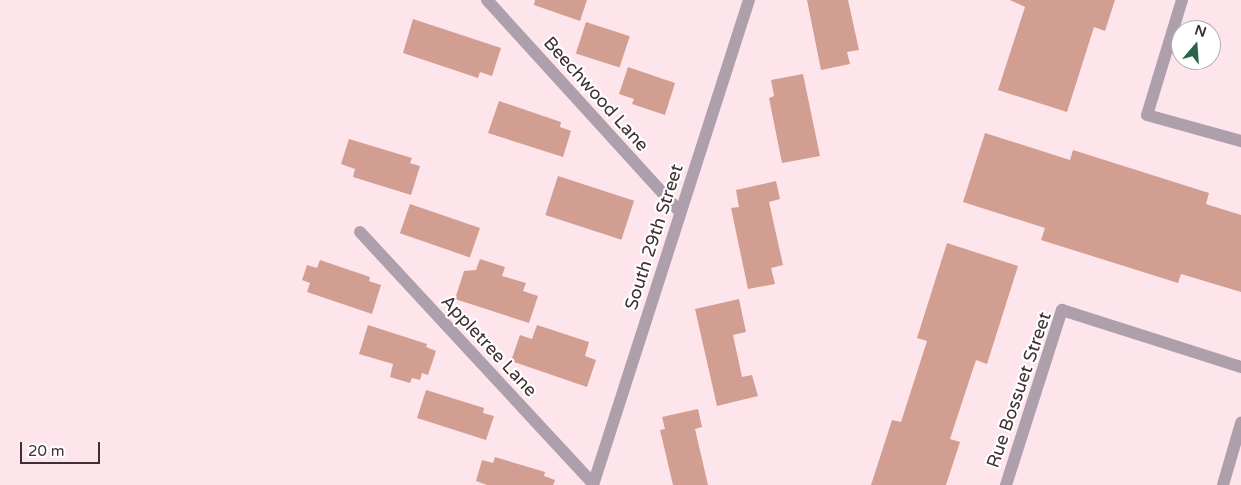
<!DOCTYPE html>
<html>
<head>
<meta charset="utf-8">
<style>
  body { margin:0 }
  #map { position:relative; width:1241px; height:485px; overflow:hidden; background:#fee5eb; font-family:"Varela Round",sans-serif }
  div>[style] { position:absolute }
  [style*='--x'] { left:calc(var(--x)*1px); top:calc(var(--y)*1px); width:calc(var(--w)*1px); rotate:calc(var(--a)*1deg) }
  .building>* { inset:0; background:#d29e92; transform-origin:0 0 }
  .minor>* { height:12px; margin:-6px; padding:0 6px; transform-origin:6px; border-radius:6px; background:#ada0ac }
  span { translate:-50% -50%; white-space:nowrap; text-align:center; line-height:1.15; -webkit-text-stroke:4.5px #fff; paint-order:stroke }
  .street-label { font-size:18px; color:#3f2f33 }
  .north { position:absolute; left:1171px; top:20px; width:50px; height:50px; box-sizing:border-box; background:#fff; border:1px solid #b2acad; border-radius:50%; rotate:18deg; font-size:14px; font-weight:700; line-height:20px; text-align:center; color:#3f2f33 }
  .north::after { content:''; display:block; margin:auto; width:18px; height:22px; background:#2b634b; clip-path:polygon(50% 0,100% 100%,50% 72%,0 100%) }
  .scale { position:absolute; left:20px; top:442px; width:80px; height:22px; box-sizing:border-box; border:2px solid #3f2f33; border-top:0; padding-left:6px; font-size:15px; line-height:18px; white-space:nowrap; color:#3f2f33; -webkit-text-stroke:4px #fff; paint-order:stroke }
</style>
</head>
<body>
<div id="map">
  <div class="building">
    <i style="clip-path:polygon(535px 0,587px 0,580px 21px,534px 5px)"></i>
    <i style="clip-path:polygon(807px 0,848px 0,859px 50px,847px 52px,850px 64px,821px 70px)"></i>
    <i style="clip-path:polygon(1010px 0,1115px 0,1105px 31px,1094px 27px,1067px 112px,998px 90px,1025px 7px)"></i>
    <i style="clip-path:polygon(413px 19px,501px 48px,492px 76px,480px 72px,478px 78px,403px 53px)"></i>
    <i style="left:586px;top:22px;width:46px;height:33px;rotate:18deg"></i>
    <i style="clip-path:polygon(628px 67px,675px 83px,665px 115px,632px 104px,634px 99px,619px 94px)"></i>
    <i style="clip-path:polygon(803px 74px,820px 156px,782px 163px,769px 98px,774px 96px,771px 80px)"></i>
    <i style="clip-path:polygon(499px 101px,561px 122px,560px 127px,571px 131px,563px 157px,488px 133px)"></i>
    <i style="clip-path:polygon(985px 133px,1070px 160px,1073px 150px,1209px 193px,1206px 204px,1241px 215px,1241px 292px,1181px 274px,1178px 283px,1041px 240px,1045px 228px,963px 202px)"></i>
    <i style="clip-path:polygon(349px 139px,412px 158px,410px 163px,420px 166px,411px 195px,353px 177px,355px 169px,341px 164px)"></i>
    <i style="left:558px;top:176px;width:80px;height:41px;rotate:18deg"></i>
    <i style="clip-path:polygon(776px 181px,780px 199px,769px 202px,783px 265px,771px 268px,775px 284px,748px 289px,731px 208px,739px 207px,736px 190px)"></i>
    <i style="left:410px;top:204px;width:74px;height:31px;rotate:19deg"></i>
    <i style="clip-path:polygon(947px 243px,1018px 266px,987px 364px,976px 360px,950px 439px,960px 442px,946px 485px,871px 485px,892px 420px,901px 422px,927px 341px,917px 338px)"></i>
    <i style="clip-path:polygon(480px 259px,505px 267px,502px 276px,526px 283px,523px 291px,538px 296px,529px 323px,455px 299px,464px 271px,476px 270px)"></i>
    <i style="clip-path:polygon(320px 260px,370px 277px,369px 281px,381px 285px,372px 314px,307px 292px,310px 283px,302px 280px,307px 265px,317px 268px)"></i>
    <i style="clip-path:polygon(739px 299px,746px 332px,733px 335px,742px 377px,752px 375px,758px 396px,717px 406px,695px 309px)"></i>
    <i style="clip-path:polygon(368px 325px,427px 344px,426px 347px,436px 351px,428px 375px,422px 373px,420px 380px,412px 378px,410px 383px,390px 377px,393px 364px,359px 354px)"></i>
    <i style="clip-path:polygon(537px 325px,589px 342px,585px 356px,596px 360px,587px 387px,511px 361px,520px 335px,532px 339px)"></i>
    <i style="clip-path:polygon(426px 390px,484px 408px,483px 413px,494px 416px,486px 440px,417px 418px)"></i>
    <i style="clip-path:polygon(698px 409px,702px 427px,695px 429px,708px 485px,673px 485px,660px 430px,665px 429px,662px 417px)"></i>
    <i style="clip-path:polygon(495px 457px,545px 472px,544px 476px,555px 480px,553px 485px,487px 485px,476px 481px,482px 460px,493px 463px)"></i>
  </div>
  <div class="minor">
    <i style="--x:487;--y:0;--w:287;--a:47.7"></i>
    <i style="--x:1182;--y:0;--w:120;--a:106.9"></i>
    <i style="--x:1147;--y:115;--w:98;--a:15.5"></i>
    <i style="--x:360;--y:232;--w:343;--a:47.2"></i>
    <i style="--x:593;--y:485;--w:509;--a:-72.17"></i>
    <i style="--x:1006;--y:485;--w:184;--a:-72.3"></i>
    <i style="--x:1062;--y:310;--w:188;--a:17.7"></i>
    <i style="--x:1223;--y:485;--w:65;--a:-73.8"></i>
  </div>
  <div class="street-label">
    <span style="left:596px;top:94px;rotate:48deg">Beechwood Lane</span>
    <span style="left:654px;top:237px;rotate:-72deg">South 29th Street</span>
    <span style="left:489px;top:346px;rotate:47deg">Appletree Lane</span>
    <span style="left:1019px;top:390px;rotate:-71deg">Rue Bossuet Street</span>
  </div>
  <div class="north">N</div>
  <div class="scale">20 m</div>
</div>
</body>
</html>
